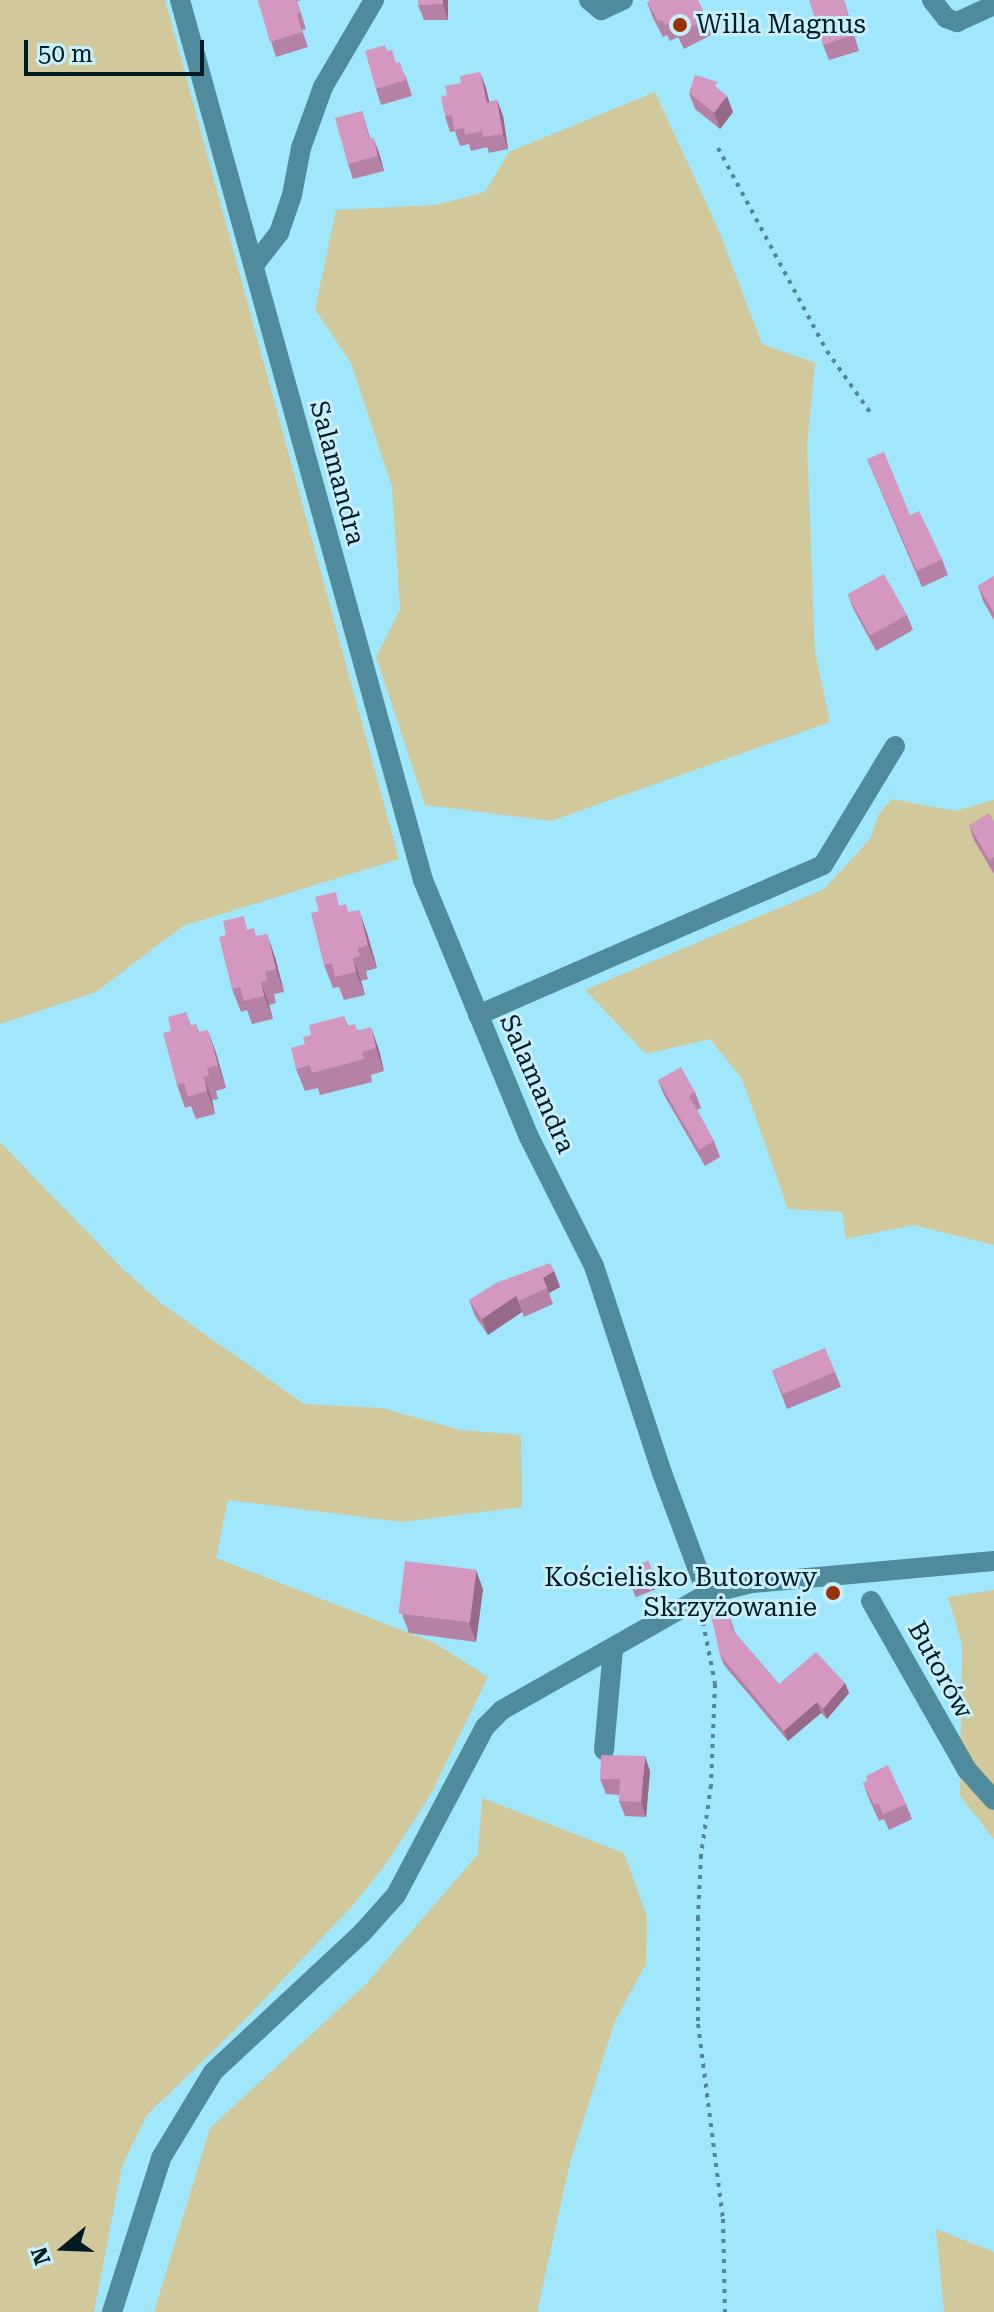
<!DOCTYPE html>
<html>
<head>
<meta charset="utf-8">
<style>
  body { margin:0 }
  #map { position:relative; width:994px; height:2312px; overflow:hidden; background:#a1e7fc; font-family:"Roboto Serif",serif }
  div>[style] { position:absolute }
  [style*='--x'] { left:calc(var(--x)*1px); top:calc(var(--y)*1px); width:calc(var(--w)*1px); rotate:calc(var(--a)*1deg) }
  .green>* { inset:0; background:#d1c89b }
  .path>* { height:4px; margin-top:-2px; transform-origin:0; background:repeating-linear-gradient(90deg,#548694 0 4px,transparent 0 10px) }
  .minor>* { height:20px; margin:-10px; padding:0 10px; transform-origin:10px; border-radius:10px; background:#4f8b9c }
  .wall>* { inset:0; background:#b582a5; transform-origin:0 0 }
  .shaded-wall>* { inset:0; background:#946a86 }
  .building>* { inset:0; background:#d397c0; transform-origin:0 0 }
  .dots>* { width:22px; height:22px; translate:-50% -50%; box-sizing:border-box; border:4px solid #c7effc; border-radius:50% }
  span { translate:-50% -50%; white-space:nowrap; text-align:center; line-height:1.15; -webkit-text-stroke:6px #c7effc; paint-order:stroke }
  .poi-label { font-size:26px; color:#001b23 }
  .left { translate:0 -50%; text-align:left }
  .right { translate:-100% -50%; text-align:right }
  .street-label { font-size:26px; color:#001b23 }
  .north { position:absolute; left:24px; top:2208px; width:80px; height:80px; -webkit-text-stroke:6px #c7effc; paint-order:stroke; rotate:251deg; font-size:22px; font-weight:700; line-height:32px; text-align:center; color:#001b23 }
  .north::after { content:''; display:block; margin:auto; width:28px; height:36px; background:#001b23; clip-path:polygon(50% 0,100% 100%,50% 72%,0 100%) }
  .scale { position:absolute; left:24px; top:40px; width:180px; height:36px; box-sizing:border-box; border:4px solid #001b23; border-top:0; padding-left:10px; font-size:24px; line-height:28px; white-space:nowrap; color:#001b23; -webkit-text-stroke:6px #c7effc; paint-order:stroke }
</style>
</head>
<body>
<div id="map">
  <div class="green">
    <i style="clip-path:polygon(0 0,165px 0,399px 859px,183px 926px,96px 992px,0 1024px)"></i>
    <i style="clip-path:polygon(655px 92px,719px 231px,762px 344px,815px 363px,807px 445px,815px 652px,830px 722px,551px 821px,425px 805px,376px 657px,400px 609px,392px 487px,351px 363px,315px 309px,336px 210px,435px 205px,485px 192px,509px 152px)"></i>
    <i style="clip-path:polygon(892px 799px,955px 811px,994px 800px,994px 1245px,913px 1225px,846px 1239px,842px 1212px,788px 1209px,742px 1079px,710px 1039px,646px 1054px,585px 990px,824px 889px,870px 839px,879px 814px)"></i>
    <i style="clip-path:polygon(0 1142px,123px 1269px,162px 1304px,304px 1404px,382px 1408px,460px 1430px,521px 1435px,522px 1507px,401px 1522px,228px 1500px,216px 1558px,435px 1643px,488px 1677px,432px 1792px,388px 1861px,354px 1904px,242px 2023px,146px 2116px,122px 2166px,94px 2312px,0 2312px)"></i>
    <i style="clip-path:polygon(994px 1590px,994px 1839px,960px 1796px,962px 1644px,948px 1597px)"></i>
    <i style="clip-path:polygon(482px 1798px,624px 1853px,647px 1917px,646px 1964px,615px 2021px,570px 2162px,537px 2312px,154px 2312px,210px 2128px,367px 1983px,478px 1854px)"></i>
    <i style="clip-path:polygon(936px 2229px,994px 2252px,994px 2312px,944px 2312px)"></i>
  </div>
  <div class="path">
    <i style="--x:718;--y:148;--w:230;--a:61.8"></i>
    <i style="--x:827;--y:351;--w:78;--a:54.9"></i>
    <i style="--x:703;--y:1622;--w:63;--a:79"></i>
    <i style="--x:715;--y:1684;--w:101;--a:92.3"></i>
    <i style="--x:711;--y:1785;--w:71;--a:98.1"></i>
    <i style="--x:701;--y:1855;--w:62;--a:92.8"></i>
    <i style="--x:698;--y:1917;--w:107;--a:90"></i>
    <i style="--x:698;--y:2024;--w:197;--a:82.7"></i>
    <i style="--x:723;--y:2219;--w:93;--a:88.8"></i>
  </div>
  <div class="minor">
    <i style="--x:180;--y:0;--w:913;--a:74.56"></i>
    <i style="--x:423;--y:880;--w:276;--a:67.6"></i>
    <i style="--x:528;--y:1135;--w:147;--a:63.3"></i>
    <i style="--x:594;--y:1266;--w:218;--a:71.8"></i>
    <i style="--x:662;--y:1473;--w:129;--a:69.6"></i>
    <i style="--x:589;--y:0;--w:16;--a:40"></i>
    <i style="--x:601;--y:10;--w:24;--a:-24"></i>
    <i style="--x:932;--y:0;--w:23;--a:52"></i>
    <i style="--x:946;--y:18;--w:12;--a:20"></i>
    <i style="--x:957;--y:22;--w:41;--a:-24.7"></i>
    <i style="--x:254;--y:265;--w:41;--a:-52"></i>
    <i style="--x:279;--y:233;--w:40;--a:-71.1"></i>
    <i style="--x:292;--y:195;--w:48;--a:-79.2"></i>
    <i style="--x:301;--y:148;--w:65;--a:-70.2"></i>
    <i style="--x:323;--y:87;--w:101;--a:-59.6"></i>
    <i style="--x:478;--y:1015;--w:376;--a:-23.5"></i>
    <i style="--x:823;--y:865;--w:139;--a:-58.8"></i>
    <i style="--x:871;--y:1601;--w:194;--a:60.4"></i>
    <i style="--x:967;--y:1770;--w:40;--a:48"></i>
    <i style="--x:604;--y:1750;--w:100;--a:-84.9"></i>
    <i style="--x:112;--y:2312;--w:162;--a:-72.3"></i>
    <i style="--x:161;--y:2158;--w:100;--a:-58.8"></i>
    <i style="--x:213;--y:2072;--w:204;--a:-43"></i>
    <i style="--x:362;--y:1933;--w:51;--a:-48.2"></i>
    <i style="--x:396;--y:1895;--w:190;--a:-62.1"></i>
    <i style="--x:485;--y:1727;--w:24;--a:-45"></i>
    <i style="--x:502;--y:1710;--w:236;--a:-29.5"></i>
    <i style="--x:707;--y:1594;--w:46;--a:-13.7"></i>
    <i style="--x:752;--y:1583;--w:243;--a:-5.2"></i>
  </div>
  <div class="wall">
    <i style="clip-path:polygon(258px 0,302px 0,297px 1px,306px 29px,302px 30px,308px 47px,276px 57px)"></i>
    <i style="clip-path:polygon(448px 0,448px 20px,424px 20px,418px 5px)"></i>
    <i style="clip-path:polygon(844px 0,859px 51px,829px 60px,823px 45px)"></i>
    <i style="clip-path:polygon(647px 2px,707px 18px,713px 34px,684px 49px,678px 37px,670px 41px,667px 35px,663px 37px,653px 18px)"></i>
    <i style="clip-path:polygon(387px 51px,406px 77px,412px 96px,381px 105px,376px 89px)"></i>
    <i style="clip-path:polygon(486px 88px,489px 102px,497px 100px,503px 116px,508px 149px,489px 153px,487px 147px,471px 151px,469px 144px,460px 146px,455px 131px,450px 132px,445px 116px)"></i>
    <i style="clip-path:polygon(721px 91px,733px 112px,720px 129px,695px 109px,689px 93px)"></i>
    <i style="clip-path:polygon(362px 111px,370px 138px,379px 153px,384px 171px,353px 179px,348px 164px)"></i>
    <i style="clip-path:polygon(867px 459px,942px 559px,948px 575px,922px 587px)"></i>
    <i style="clip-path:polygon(994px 576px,994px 620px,983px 601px,978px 586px)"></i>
    <i style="clip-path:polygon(848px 595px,907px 615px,913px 630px,876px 651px,854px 610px)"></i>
    <i style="clip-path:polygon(994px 822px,994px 874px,974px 840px,969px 825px)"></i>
    <i style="clip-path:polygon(341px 906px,349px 912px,367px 933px,377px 968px,366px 971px,368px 979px,361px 981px,365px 995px,344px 1000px,339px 987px,333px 988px,324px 965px)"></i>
    <i style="clip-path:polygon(249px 929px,257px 936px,275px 957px,284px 992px,274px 994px,276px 1003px,269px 1005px,273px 1019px,252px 1024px,247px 1010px,241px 1012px,232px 989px)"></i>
    <i style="clip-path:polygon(186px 1012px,191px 1026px,196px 1024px,199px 1032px,216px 1053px,226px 1088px,216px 1091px,218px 1099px,212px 1100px,215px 1114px,196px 1119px,191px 1106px,185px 1108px,177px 1085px,171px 1031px)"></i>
    <i style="clip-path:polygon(344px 1016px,348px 1026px,358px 1030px,379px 1050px,384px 1071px,371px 1075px,372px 1082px,320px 1095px,318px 1088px,305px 1091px,296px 1069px,305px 1044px,311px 1035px)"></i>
    <i style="clip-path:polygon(658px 1080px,695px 1092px,701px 1108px,697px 1110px,714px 1141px,720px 1157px,705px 1166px,664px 1095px)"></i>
    <i style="clip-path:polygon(554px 1271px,560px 1287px,549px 1293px,553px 1304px,524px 1317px,522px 1312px,488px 1335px,475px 1316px,469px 1300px)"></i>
    <i style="clip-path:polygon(772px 1370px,835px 1372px,841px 1387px,787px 1409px)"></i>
    <i style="left:648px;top:1561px;width:29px;height:25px;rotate:68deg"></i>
    <i style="clip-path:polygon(483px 1589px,476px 1642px,409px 1633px,402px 1614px)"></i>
    <i style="clip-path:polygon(727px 1607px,735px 1633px,779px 1684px,845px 1683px,849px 1693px,827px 1719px,821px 1713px,788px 1741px,724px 1665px,720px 1655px)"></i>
    <i style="clip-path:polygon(650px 1771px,646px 1817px,625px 1816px,619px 1801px,620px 1795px,606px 1794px,600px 1779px)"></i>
    <i style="clip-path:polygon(866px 1776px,906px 1804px,912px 1819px,889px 1830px,884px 1819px,879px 1821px,869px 1799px,863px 1783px,868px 1781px)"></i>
  </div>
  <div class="shaded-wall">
    <i style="clip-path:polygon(443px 0,448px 0,448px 20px,443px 4px)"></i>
    <i style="clip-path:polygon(480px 72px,486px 88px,493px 118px,487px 103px)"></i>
    <i style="clip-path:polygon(727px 96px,733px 112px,720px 129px,714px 113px)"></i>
    <i style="clip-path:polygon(497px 100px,503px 116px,508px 149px,503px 134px)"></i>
    <i style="clip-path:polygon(373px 137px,379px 153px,384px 171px,378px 156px)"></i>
    <i style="clip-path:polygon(359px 910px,367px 933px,377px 968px,368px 945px)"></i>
    <i style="clip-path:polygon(267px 934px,275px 957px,284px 992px,276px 969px)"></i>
    <i style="clip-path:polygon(353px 958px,361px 981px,365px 995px,356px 972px)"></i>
    <i style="clip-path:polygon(261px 982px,269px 1005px,273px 1019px,264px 996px)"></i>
    <i style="clip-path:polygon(371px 1027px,379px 1050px,384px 1071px,376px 1048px)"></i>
    <i style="clip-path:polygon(208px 1030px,216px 1053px,226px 1088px,218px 1065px)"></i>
    <i style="clip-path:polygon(204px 1077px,212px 1100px,215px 1114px,207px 1091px)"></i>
    <i style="clip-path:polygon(554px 1271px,560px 1287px,549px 1293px,543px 1278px)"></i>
    <i style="clip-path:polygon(516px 1296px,522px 1312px,488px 1335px,482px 1319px)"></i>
    <i style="clip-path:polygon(476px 1570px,483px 1589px,476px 1642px,469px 1623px)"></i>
    <i style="clip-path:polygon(845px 1683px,849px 1693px,827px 1719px,823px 1709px)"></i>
    <i style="clip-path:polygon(817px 1702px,821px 1713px,788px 1741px,784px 1731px)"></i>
    <i style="clip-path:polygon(645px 1756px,650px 1771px,646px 1817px,641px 1802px)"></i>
  </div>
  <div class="building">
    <i style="clip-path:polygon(258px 0,296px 0,300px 13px,297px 14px,302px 32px,270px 42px)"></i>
    <i style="clip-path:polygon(418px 0,443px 0,443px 4px,418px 5px)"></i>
    <i style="clip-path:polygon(651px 0,698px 0,707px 18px,678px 34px,672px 22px,665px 25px,662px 20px,658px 21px,647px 2px)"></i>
    <i style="clip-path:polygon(809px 0,843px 0,854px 35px,823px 45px)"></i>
    <i style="clip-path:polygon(385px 45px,387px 51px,392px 50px,396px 63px,400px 62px,406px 80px,376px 89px,365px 51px)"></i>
    <i style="clip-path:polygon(480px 72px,487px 103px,497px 100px,503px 134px,483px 137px,482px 131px,465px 135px,464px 128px,454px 130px,452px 115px,445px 116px,441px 97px,447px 95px,445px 86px,461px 83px,460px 76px)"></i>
    <i style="clip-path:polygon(695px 75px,718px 82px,715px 86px,727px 96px,714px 113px,689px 93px)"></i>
    <i style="clip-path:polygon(362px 111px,369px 139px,373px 137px,378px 156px,348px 164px,335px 118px)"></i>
    <i style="clip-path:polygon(884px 452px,910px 515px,919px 511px,942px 559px,917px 571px,867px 459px)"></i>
    <i style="left:884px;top:574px;width:47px;height:42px;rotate:61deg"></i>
    <i style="clip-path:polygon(994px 576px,994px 613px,978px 586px)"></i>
    <i style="clip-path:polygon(989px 813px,994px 822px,994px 857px,989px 860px,969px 825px)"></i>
    <i style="clip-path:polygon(336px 892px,339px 906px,346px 904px,348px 912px,359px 910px,368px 945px,358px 948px,360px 956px,353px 958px,356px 972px,335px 977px,332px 963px,324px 965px,311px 913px,319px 911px,315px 897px)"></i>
    <i style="clip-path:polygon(244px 916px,247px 930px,254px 928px,256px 936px,267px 934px,276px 969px,265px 972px,267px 980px,261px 982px,264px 996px,244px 1001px,240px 987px,232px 989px,219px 937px,226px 935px,223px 921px)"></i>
    <i style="clip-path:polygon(186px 1012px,190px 1026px,196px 1024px,198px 1032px,208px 1030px,218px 1065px,207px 1068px,209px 1076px,204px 1077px,207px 1091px,188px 1097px,184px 1083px,177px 1085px,163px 1033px,171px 1031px,168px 1017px)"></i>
    <i style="clip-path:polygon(344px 1016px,347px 1026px,355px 1024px,357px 1031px,371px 1027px,376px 1048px,362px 1052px,364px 1059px,312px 1073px,310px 1065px,296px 1069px,291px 1048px,305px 1044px,303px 1037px,311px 1035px,309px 1025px)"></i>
    <i style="clip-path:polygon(681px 1067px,695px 1092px,689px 1096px,714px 1141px,699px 1150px,658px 1080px)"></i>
    <i style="clip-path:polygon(550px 1263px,554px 1271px,543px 1278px,547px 1288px,519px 1301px,516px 1296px,482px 1319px,469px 1300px,496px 1283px)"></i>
    <i style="left:825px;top:1348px;width:26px;height:57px;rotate:67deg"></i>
    <i style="left:405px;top:1561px;width:72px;height:53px;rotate:7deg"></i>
    <i style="left:648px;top:1561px;width:21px;height:25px;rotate:65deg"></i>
    <i style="clip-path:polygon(727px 1607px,733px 1631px,779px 1684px,816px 1652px,845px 1683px,823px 1709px,817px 1702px,784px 1731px,720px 1655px,710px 1611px)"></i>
    <i style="clip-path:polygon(601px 1755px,645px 1756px,641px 1802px,619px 1801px,620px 1779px,600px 1779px)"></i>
    <i style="clip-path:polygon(888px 1765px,906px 1804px,883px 1814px,878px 1803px,874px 1805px,863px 1783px,868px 1781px,866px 1776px)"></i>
  </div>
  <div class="dots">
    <i style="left:680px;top:25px;background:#983207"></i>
    <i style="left:833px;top:1593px;background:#983207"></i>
  </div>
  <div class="poi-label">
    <span class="left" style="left:696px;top:25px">Willa Magnus</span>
    <span class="right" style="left:817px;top:1593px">Kościelisko Butorowy<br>Skrzyżowanie</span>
  </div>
  <div class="street-label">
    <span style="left:337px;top:473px;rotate:75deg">Salamandra</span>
    <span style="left:537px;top:1084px;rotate:66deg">Salamandra</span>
    <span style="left:940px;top:1670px;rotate:61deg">Butorów</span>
  </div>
  <div class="north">N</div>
  <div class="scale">50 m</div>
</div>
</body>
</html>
